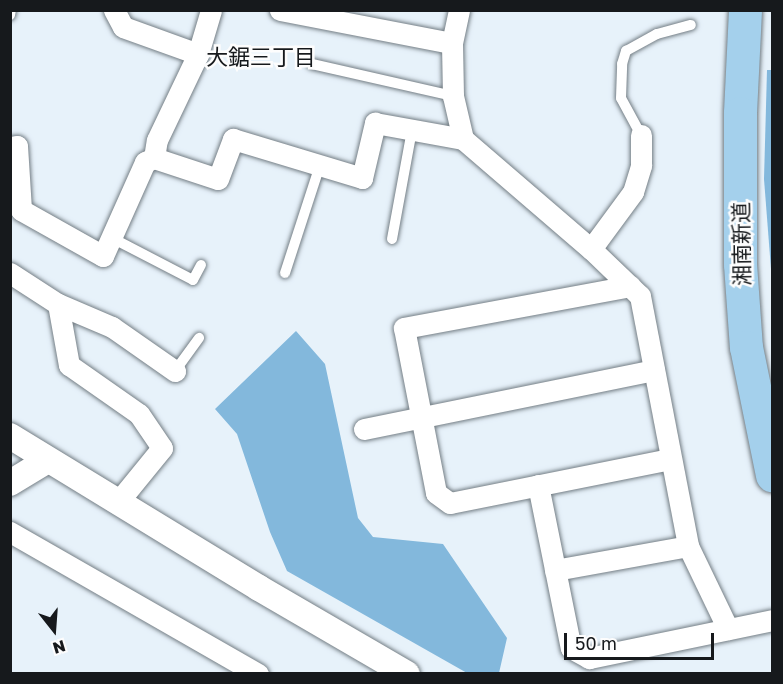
<!DOCTYPE html>
<html>
<head>
<meta charset="utf-8">
<style>
  body { margin:0 }
  #map { position:relative; width:783px; height:684px; overflow:hidden; background:#e7f2fa; font-family:"Golos Text","Noto Sans JP",sans-serif }
  div>[style] { position:absolute }
  [style*='--x'] { left:calc(var(--x)*1px); top:calc(var(--y)*1px); width:calc(var(--w)*1px); rotate:calc(var(--a)*1deg) }
  .forest>* { inset:0; background:#83b8dc }
  .roads { filter:drop-shadow(0 0 2px #747e85) drop-shadow(0 0 2px #747e85) }
  .service>* { height:10px; margin:-5px; padding:0 5px; transform-origin:5px; border-radius:5px; background:#fff }
  .minor>* { height:21px; margin:-10.5px; padding:0 10.5px; transform-origin:10.5px; border-radius:10.5px; background:#fff }
  .tertiary>* { height:26px; margin:-13px; padding:0 13px; transform-origin:13px; border-radius:13px; background:#fff }
  .primary>* { height:33px; margin:-16.5px; padding:0 16.5px; transform-origin:16.5px; border-radius:16.5px; background:#a4d0ec }
  span { translate:-50% -50%; white-space:nowrap; text-align:center; line-height:1.15; -webkit-text-stroke:5px #fdfdfd; paint-order:stroke }
  .street-label { font-size:21px; color:#16191c }
  .neighbourhood-label { font-size:22px; color:#16191c }
  .frame { position:absolute; inset:0; border:12px solid #16191c; pointer-events:none }
  .north { position:absolute; left:24px; top:600px; width:60px; height:60px; -webkit-text-stroke:4px #fdfdfd; paint-order:stroke; rotate:163deg; font-size:16px; font-weight:700; line-height:24px; text-align:center; color:#16191c }
  .north::after { content:''; display:block; margin:auto; width:21px; height:27px; background:#16191c; clip-path:polygon(50% 0,100% 100%,50% 72%,0 100%) }
  .scale { position:absolute; left:564px; top:633px; width:150px; height:27px; box-sizing:border-box; border:3px solid #16191c; border-top:0; padding-left:8px; font-size:18px; line-height:21px; white-space:nowrap; color:#16191c; -webkit-text-stroke:4px #fdfdfd; paint-order:stroke }
</style>
</head>
<body>
<div id="map">
  <div class="forest">
    <i style="clip-path:polygon(767px 70px,772px 70px,772px 282px,764px 179px)"></i>
    <i style="clip-path:polygon(296px 331px,325px 364px,358px 518px,373px 537px,443px 544px,507px 638px,499px 673px,467px 673px,287px 571px,270px 532px,237px 434px,215px 409px)"></i>
  </div>
  <div class="roads">
    <div class="service">
      <i style="--x:10;--y:15;--w:5;--a:-79"></i>
      <i style="--x:312;--y:64;--w:145;--a:12.8"></i>
      <i style="--x:641;--y:135;--w:42;--a:-118.4"></i>
      <i style="--x:621;--y:98;--w:34;--a:-88"></i>
      <i style="--x:622;--y:64;--w:14;--a:-73"></i>
      <i style="--x:626;--y:51;--w:35;--a:-29"></i>
      <i style="--x:657;--y:34;--w:35;--a:-15"></i>
      <i style="--x:112;--y:238;--w:91;--a:27.4"></i>
      <i style="--x:193;--y:280;--w:17;--a:-62"></i>
      <i style="--x:392;--y:239;--w:111;--a:-79.6"></i>
      <i style="--x:285;--y:273;--w:114;--a:-72"></i>
      <i style="--x:175;--y:371;--w:41;--a:-54"></i>
    </div>
    <div class="minor">
      <i style="--x:114;--y:10;--w:19;--a:62"></i>
      <i style="--x:123;--y:27;--w:80;--a:19.8"></i>
      <i style="--x:280;--y:10;--w:175;--a:10.9"></i>
      <i style="--x:463;--y:139;--w:169;--a:40.7"></i>
      <i style="--x:591;--y:249;--w:68;--a:43.8"></i>
      <i style="--x:640;--y:296;--w:255;--a:79.1"></i>
      <i style="--x:688;--y:546;--w:92;--a:64.3"></i>
      <i style="--x:10;--y:147;--w:7;--a:-8"></i>
      <i style="--x:17;--y:146;--w:64;--a:86.4"></i>
      <i style="--x:21;--y:210;--w:94;--a:29.3"></i>
      <i style="--x:103;--y:256;--w:103;--a:-65.9"></i>
      <i style="--x:145;--y:162;--w:10;--a:-24"></i>
      <i style="--x:154;--y:158;--w:18;--a:-81"></i>
      <i style="--x:157;--y:140;--w:95;--a:-64.5"></i>
      <i style="--x:198;--y:54;--w:46;--a:-73.5"></i>
      <i style="--x:154;--y:158;--w:67;--a:18.2"></i>
      <i style="--x:218;--y:179;--w:43;--a:-69.4"></i>
      <i style="--x:233;--y:139;--w:135;--a:16.8"></i>
      <i style="--x:362;--y:178;--w:57;--a:-76.7"></i>
      <i style="--x:375;--y:123;--w:89;--a:10.3"></i>
      <i style="--x:463;--y:139;--w:44;--a:-103.1"></i>
      <i style="--x:453;--y:96;--w:53;--a:-91.1"></i>
      <i style="--x:452;--y:43;--w:34;--a:-78"></i>
      <i style="--x:591;--y:249;--w:71;--a:-53.6"></i>
      <i style="--x:633;--y:192;--w:28;--a:-73"></i>
      <i style="--x:641;--y:165;--w:30;--a:-90"></i>
      <i style="--x:10;--y:273;--w:57;--a:32.9"></i>
      <i style="--x:58;--y:304;--w:62;--a:79.8"></i>
      <i style="--x:69;--y:365;--w:85;--a:35"></i>
      <i style="--x:139;--y:414;--w:41;--a:55.9"></i>
      <i style="--x:162;--y:448;--w:70;--a:129.2"></i>
      <i style="--x:630;--y:286;--w:230;--a:169.5"></i>
      <i style="--x:404;--y:328;--w:168;--a:79"></i>
      <i style="--x:436;--y:493;--w:17;--a:36"></i>
      <i style="--x:450;--y:503;--w:225;--a:-11.3"></i>
      <i style="--x:58;--y:304;--w:59;--a:23.1"></i>
      <i style="--x:112;--y:327;--w:77;--a:34.9"></i>
      <i style="--x:364;--y:429;--w:296;--a:-11.5"></i>
      <i style="--x:538;--y:485;--w:166;--a:78.6"></i>
      <i style="--x:571;--y:648;--w:21;--a:29"></i>
      <i style="--x:589;--y:658;--w:187;--a:-11.7"></i>
      <i style="--x:10;--y:532;--w:286;--a:29.8"></i>
      <i style="--x:555;--y:570;--w:135;--a:-10.2"></i>
    </div>
    <div class="tertiary">
      <i style="--x:10;--y:436;--w:292;--a:31.4"></i>
      <i style="--x:259;--y:588;--w:171;--a:30.2"></i>
      <i style="--x:10;--y:483;--w:44;--a:-31.2"></i>
    </div>
    <div class="primary">
      <i style="--x:745;--y:10;--w:103;--a:92.8"></i>
      <i style="--x:740;--y:113;--w:151;--a:90"></i>
      <i style="--x:740;--y:264;--w:83;--a:85.9"></i>
      <i style="--x:746;--y:347;--w:131;--a:78.5"></i>
    </div>
  </div>
  <div class="street-label">
    <span style="left:741px;top:244px;rotate:-91deg">湘南新道</span>
  </div>
  <div class="neighbourhood-label">
    <span style="left:261px;top:57px">大鋸三丁目</span>
  </div>
  <div class="frame"></div>
  <div class="north">N</div>
  <div class="scale">50 m</div>
</div>
</body>
</html>
